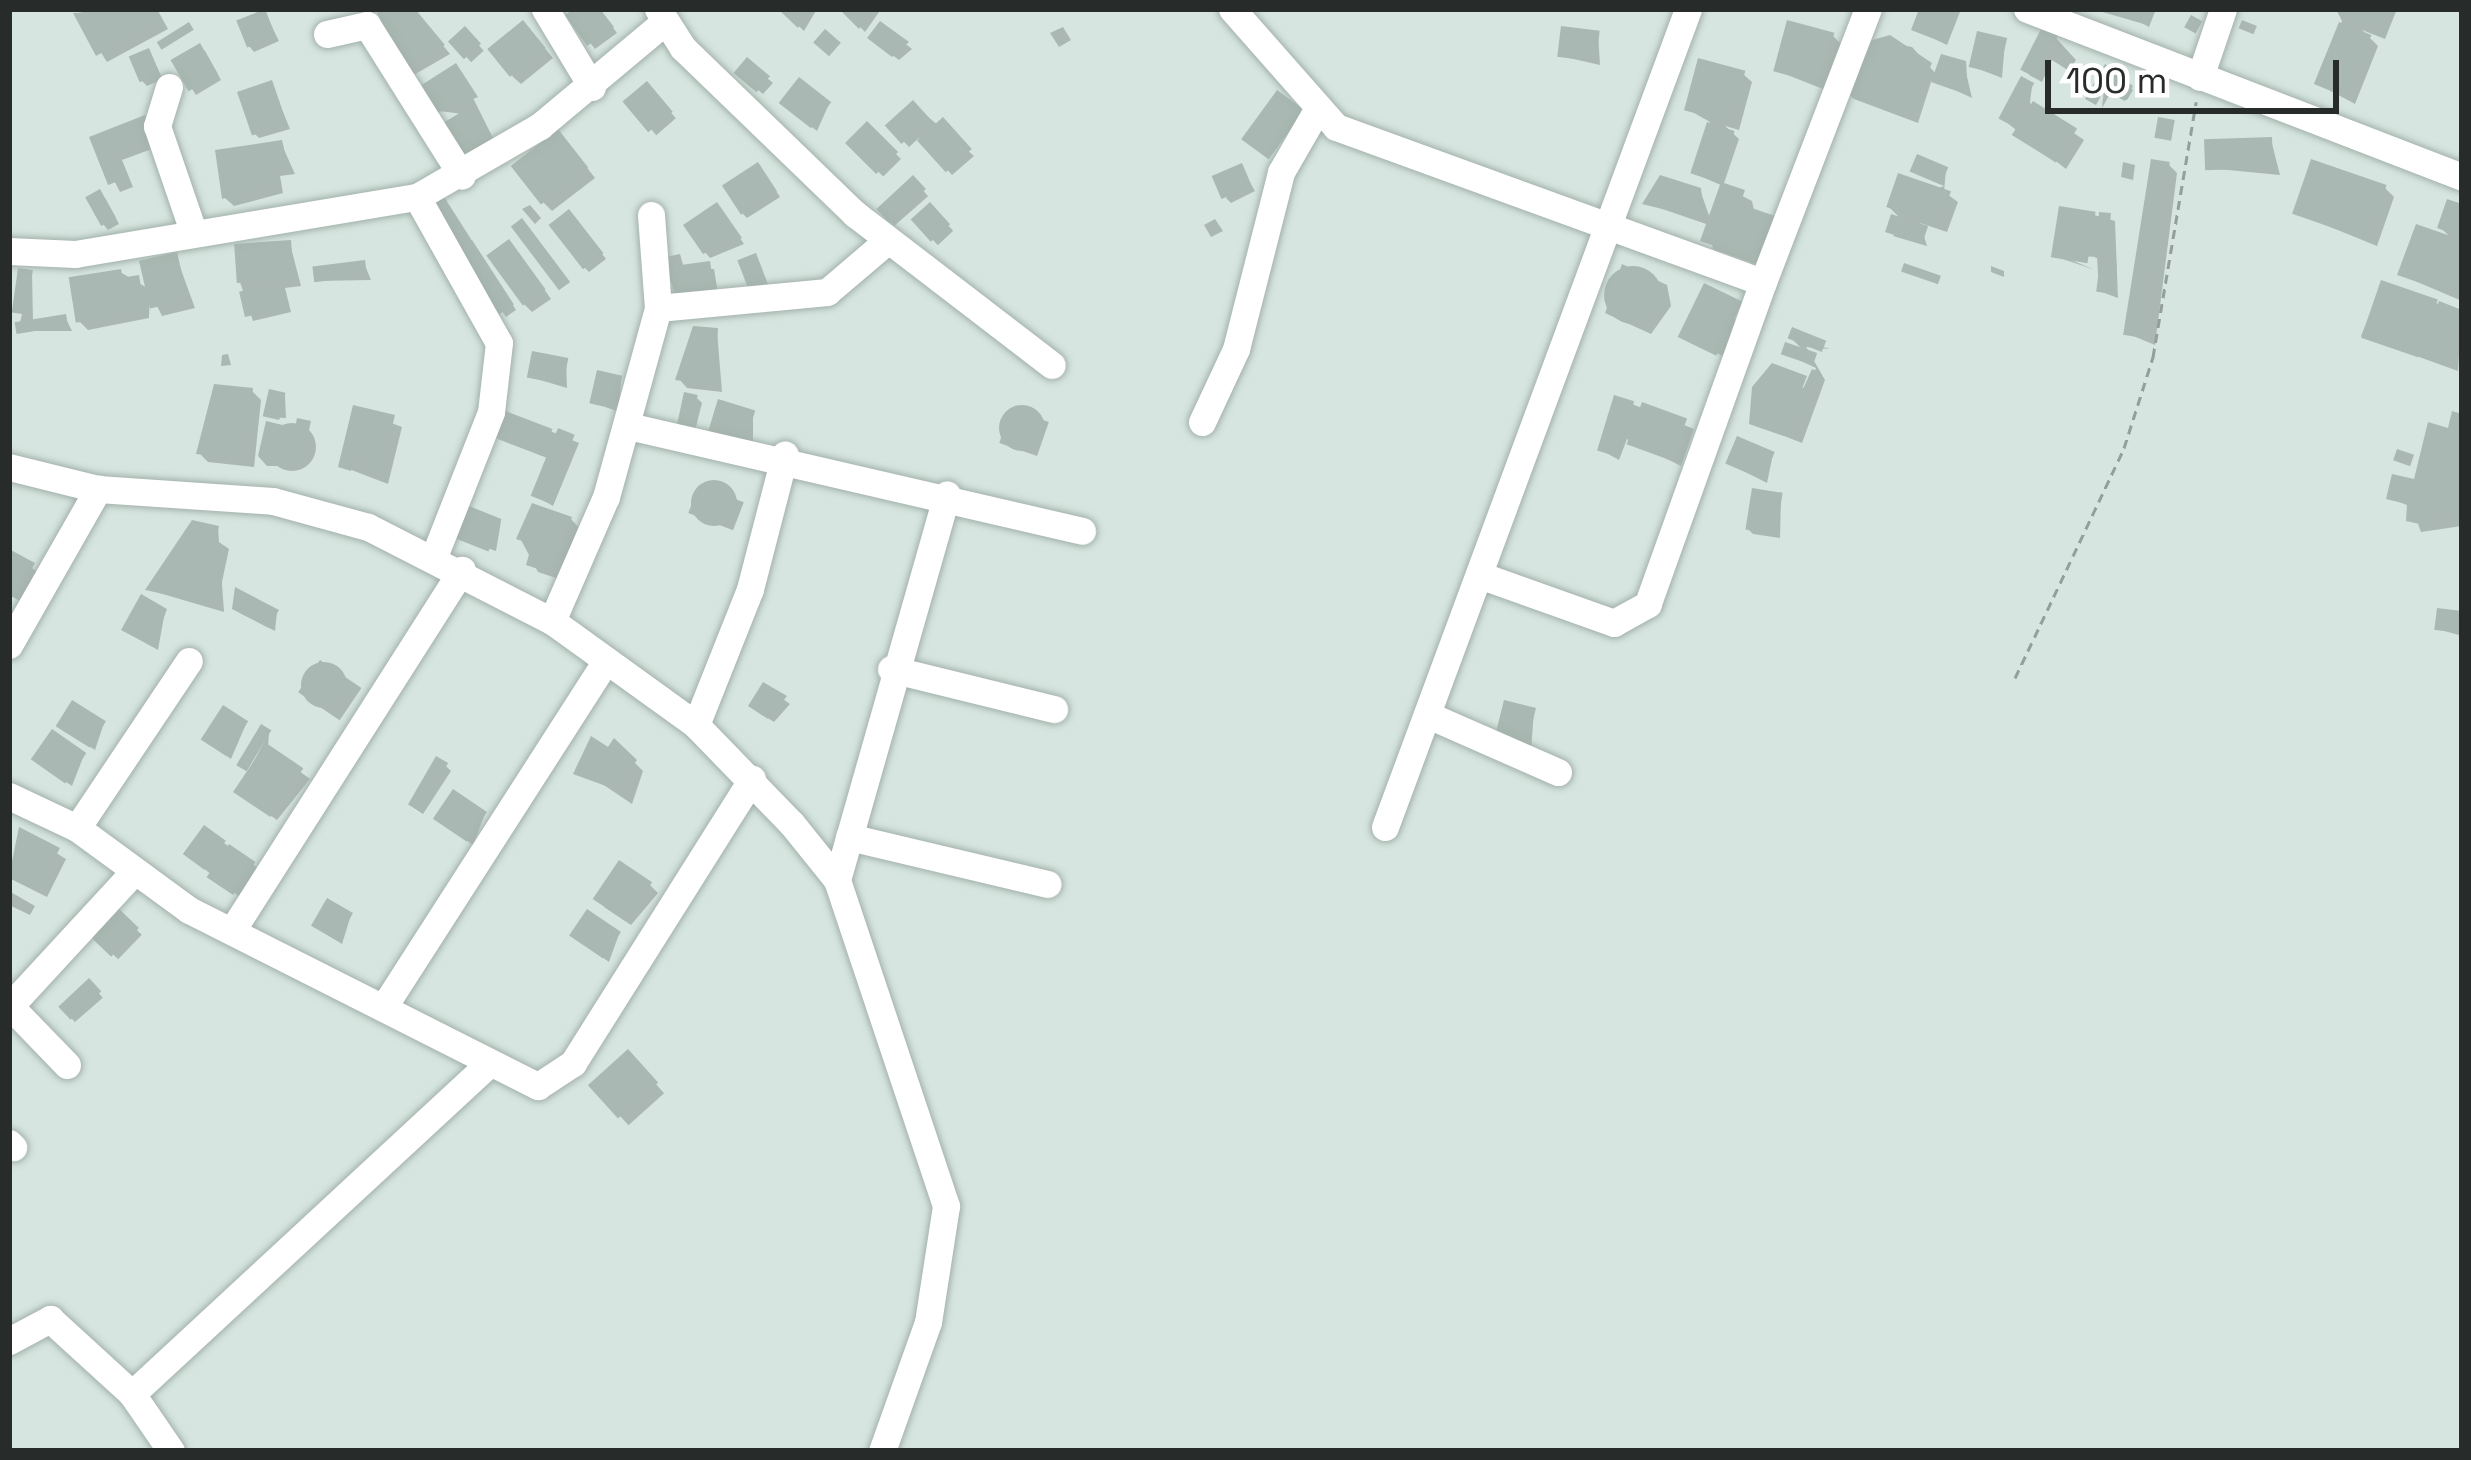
<!DOCTYPE html>
<html>
<head>
<meta charset="utf-8">
<style>
  body { margin:0 }
  #map { position:relative; width:2471px; height:1460px; overflow:hidden; background:#d6e5df; font-family:"Space Grotesk",sans-serif }
  div>[style] { position:absolute }
  [style*='--x'] { left:calc(var(--x)*1px); top:calc(var(--y)*1px); width:calc(var(--w)*1px); rotate:calc(var(--a)*1deg) }
  .shadow>* { inset:0; background:#0003; transform-origin:0 0 }
  .round { border-radius:50% }
  .building>* { inset:0; background:#a9b8b2; transform-origin:0 0 }
  .path>* { height:3px; margin-top:-1.5px; transform-origin:0; background:repeating-linear-gradient(90deg,#949f9a 0 9px,transparent 0 15px) }
  .roads { filter:drop-shadow(0 0 3px #a3b1ab) drop-shadow(0 0 3px #a3b1ab) }
  .minor>* { height:27px; margin:-13.5px; padding:0 13.5px; transform-origin:13.5px; border-radius:13.5px; background:#fff }
  span { translate:-50% -50%; white-space:nowrap; text-align:center; line-height:1.15; -webkit-text-stroke:9px #fff; paint-order:stroke }
  .frame { position:absolute; inset:0; border:12px solid #272c2a; pointer-events:none }
  .scale { position:absolute; left:2045px; top:60px; width:294px; height:54px; box-sizing:border-box; border:6px solid #272c2a; border-top:0; padding-left:15px; font-size:36px; line-height:42px; white-space:nowrap; color:#272c2a; -webkit-text-stroke:9px #fff; paint-order:stroke }
</style>
</head>
<body>
<div id="map">
  <div class="shadow">
    <i style="clip-path:polygon(87px 9px,157px 9px,168px 29px,107px 62px,77px 15px)"></i>
    <i style="clip-path:polygon(379px 9px,413px 9px,450px 54px,412px 76px)"></i>
    <i style="clip-path:polygon(579px 9px,599px 9px,617px 33px,595px 49px,569px 16px)"></i>
    <i style="clip-path:polygon(707px 9px,740px 9px,740px 12px)"></i>
    <i style="clip-path:polygon(781px 9px,817px 9px,804px 31px)"></i>
    <i style="clip-path:polygon(843px 9px,876px 9px,879px 12px,865px 32px)"></i>
    <i style="clip-path:polygon(1922px 9px,1960px 12px,1947px 45px,1914px 29px)"></i>
    <i style="clip-path:polygon(2116px 9px,2156px 9px,2149px 27px)"></i>
    <i style="clip-path:polygon(2336px 9px,2397px 9px,2385px 39px,2362px 30px,2378px 46px,2355px 104px,2316px 83px,2342px 21px)"></i>
    <i style="clip-path:polygon(264px 12px,279px 41px,254px 52px,249px 46px)"></i>
    <i style="left:2191px;top:15px;width:13px;height:14px;rotate:29deg"></i>
    <i style="left:2242px;top:20px;width:16px;height:9px;rotate:22deg"></i>
    <i style="clip-path:polygon(881px 25px,912px 49px,899px 60px,876px 43px)"></i>
    <i style="clip-path:polygon(1063px 27px,1071px 40px,1059px 47px,1050px 33px)"></i>
    <i style="left:465px;top:30px;width:28px;height:17px;rotate:48deg"></i>
    <i style="clip-path:polygon(531px 32px,553px 58px,521px 84px,512px 76px)"></i>
    <i style="clip-path:polygon(1598px 34px,1600px 65px,1560px 56px)"></i>
    <i style="clip-path:polygon(1833px 36px,1842px 45px,1828px 91px,1775px 70px)"></i>
    <i style="clip-path:polygon(2056px 38px,2076px 60px,2069px 71px,2052px 60px,2042px 82px,2029px 75px)"></i>
    <i style="clip-path:polygon(1875px 40px,1912px 47px,1937px 75px,1964px 64px,1972px 98px,1932px 79px,1918px 123px,1854px 99px,1845px 91px)"></i>
    <i style="clip-path:polygon(2005px 41px,2002px 78px,1971px 66px)"></i>
    <i style="clip-path:polygon(205px 51px,221px 80px,196px 95px,174px 61px)"></i>
    <i style="clip-path:polygon(148px 52px,163px 79px,147px 86px,142px 81px)"></i>
    <i style="clip-path:polygon(748px 62px,773px 83px,763px 94px,743px 78px)"></i>
    <i style="clip-path:polygon(2106px 68px,2133px 90px,2127px 100px,2111px 92px,2102px 108px)"></i>
    <i style="clip-path:polygon(460px 72px,496px 144px,465px 158px,463px 114px,439px 111px)"></i>
    <i style="clip-path:polygon(1743px 74px,1752px 82px,1739px 130px,1725px 126px,1739px 139px,1723px 186px,1752px 201px,1767px 268px,1713px 249px,1709px 225px,1645px 203px,1661px 178px,1700px 190px,1711px 221px,1723px 186px,1693px 173px,1710px 122px,1687px 109px)"></i>
    <i style="clip-path:polygon(271px 83px,290px 129px,259px 138px,254px 133px)"></i>
    <i style="left:647px;top:85px;width:44px;height:26px;rotate:49deg"></i>
    <i style="clip-path:polygon(2032px 86px,2030px 103px,2084px 140px,2066px 169px,2001px 118px)"></i>
    <i style="clip-path:polygon(829px 104px,817px 131px,788px 108px)"></i>
    <i style="clip-path:polygon(913px 104px,974px 156px,952px 175px,919px 138px,909px 147px,889px 126px)"></i>
    <i style="clip-path:polygon(144px 119px,160px 146px,122px 160px,133px 187px,120px 192px,93px 139px)"></i>
    <i style="left:867px;top:125px;width:48px;height:25px;rotate:45deg"></i>
    <i style="clip-path:polygon(2271px 140px,2280px 175px,2207px 168px)"></i>
    <i style="clip-path:polygon(567px 142px,595px 178px,552px 211px,543px 202px)"></i>
    <i style="clip-path:polygon(281px 143px,295px 174px,280px 176px,283px 193px,234px 206px,225px 198px)"></i>
    <i style="clip-path:polygon(2123px 162px,2135px 165px,2133px 180px,2121px 177px)"></i>
    <i style="clip-path:polygon(2169px 165px,2177px 173px,2155px 345px,2131px 335px)"></i>
    <i style="clip-path:polygon(1241px 167px,1255px 191px,1231px 203px,1226px 198px)"></i>
    <i style="clip-path:polygon(1946px 169px,1944px 192px,1958px 202px,1947px 232px,1920px 223px,1927px 246px,1893px 236px,1904px 222px,1889px 207px,1944px 186px,1913px 171px)"></i>
    <i style="clip-path:polygon(763px 171px,780px 197px,747px 218px,742px 213px)"></i>
    <i style="left:913px;top:179px;width:23px;height:45px;rotate:49deg"></i>
    <i style="clip-path:polygon(2385px 188px,2394px 197px,2377px 246px,2296px 213px)"></i>
    <i style="clip-path:polygon(105px 198px,119px 224px,108px 230px,103px 224px)"></i>
    <i style="clip-path:polygon(448px 203px,516px 310px,506px 317px,457px 246px)"></i>
    <i style="clip-path:polygon(530px 205px,541px 218px,535px 224px,522px 209px)"></i>
    <i style="left:930px;top:206px;width:34px;height:21px;rotate:47deg"></i>
    <i style="clip-path:polygon(2462px 207px,2462px 301px,2401px 275px,2453px 240px,2440px 227px)"></i>
    <i style="clip-path:polygon(722px 211px,744px 244px,710px 258px,705px 252px)"></i>
    <i style="clip-path:polygon(2094px 215px,2115px 221px,2118px 298px,2099px 291px,2097px 257px,2059px 255px,2095px 270px,2054px 256px)"></i>
    <i style="clip-path:polygon(574px 218px,606px 259px,589px 272px,584px 267px)"></i>
    <i style="clip-path:polygon(1215px 219px,1223px 231px,1211px 237px,1204px 225px)"></i>
    <i style="clip-path:polygon(290px 244px,301px 286px,285px 288px,291px 312px,253px 321px,240px 282px)"></i>
    <i style="clip-path:polygon(518px 252px,551px 299px,532px 312px,524px 304px)"></i>
    <i style="clip-path:polygon(680px 254px,684px 268px,714px 269px,720px 305px,681px 305px,666px 257px)"></i>
    <i style="clip-path:polygon(176px 256px,195px 308px,162px 316px,150px 292px,149px 318px,88px 330px,79px 321px,120px 272px,149px 289px)"></i>
    <i style="clip-path:polygon(364px 263px,371px 280px,316px 281px)"></i>
    <i style="clip-path:polygon(1622px 264px,1667px 285px,1671px 306px,1651px 334px,1605px 313px)"></i>
    <i style="clip-path:polygon(1991px 266px,2004px 271px,2004px 277px,1991px 272px)"></i>
    <i style="clip-path:polygon(32px 272px,33px 321px,65px 317px,72px 331px,18px 331px)"></i>
    <i style="clip-path:polygon(2383px 283px,2462px 313px,2458px 371px,2361px 336px)"></i>
    <i style="clip-path:polygon(1750px 313px,1733px 361px,1687px 339px)"></i>
    <i style="clip-path:polygon(717px 331px,722px 392px,687px 388px,679px 379px)"></i>
    <i style="clip-path:polygon(1790px 337px,1830px 349px,1806px 347px,1825px 380px,1802px 443px,1752px 423px,1810px 383px,1816px 368px,1784px 353px,1805px 352px)"></i>
    <i style="clip-path:polygon(228px 354px,231px 365px,221px 366px,222px 355px)"></i>
    <i style="clip-path:polygon(566px 360px,567px 388px,530px 377px)"></i>
    <i style="clip-path:polygon(621px 379px,619px 412px,592px 402px)"></i>
    <i style="clip-path:polygon(252px 391px,261px 400px,254px 467px,208px 462px,199px 453px)"></i>
    <i style="clip-path:polygon(285px 396px,286px 418px,268px 417px,266px 415px)"></i>
    <i style="clip-path:polygon(697px 398px,702px 403px,693px 439px,683px 436px)"></i>
    <i style="clip-path:polygon(1632px 404px,1694px 429px,1681px 466px,1627px 439px,1619px 460px,1599px 449px)"></i>
    <i style="clip-path:polygon(355px 409px,402px 427px,388px 484px,341px 466px)"></i>
    <i style="left:1011px;top:409px;width:40px;height:36px;rotate:19deg"></i>
    <i style="clip-path:polygon(753px 413px,753px 446px,719px 440px)"></i>
    <i style="clip-path:polygon(2462px 417px,2462px 526px,2421px 532px,2412px 507px,2389px 498px,2416px 487px)"></i>
    <i class="round" style="left:268px;top:423px;width:48px;height:48px"></i>
    <i style="clip-path:polygon(550px 431px,579px 443px,553px 506px,534px 495px,549px 459px,497px 436px)"></i>
    <i style="left:2397px;top:449px;width:18px;height:12px;rotate:19deg"></i>
    <i style="clip-path:polygon(1773px 454px,1767px 483px,1728px 463px)"></i>
    <i style="left:699px;top:485px;width:48px;height:30px;rotate:21deg"></i>
    <i style="clip-path:polygon(1781px 496px,1780px 538px,1753px 534px,1747px 528px)"></i>
    <i style="clip-path:polygon(571px 519px,579px 528px,562px 580px,538px 572px,520px 538px)"></i>
    <i style="clip-path:polygon(501px 521px,496px 551px,459px 538px)"></i>
    <i style="clip-path:polygon(218px 528px,224px 612px,149px 590px)"></i>
    <i style="clip-path:polygon(9px 555px,42px 574px,26px 604px,9px 595px)"></i>
    <i style="clip-path:polygon(165px 611px,158px 650px,130px 634px)"></i>
    <i style="clip-path:polygon(277px 612px,275px 631px,240px 613px)"></i>
    <i style="clip-path:polygon(2461px 613px,2462px 636px,2438px 629px)"></i>
    <i style="left:320px;top:660px;width:50px;height:39px;rotate:34deg"></i>
    <i style="clip-path:polygon(764px 686px,790px 704px,774px 722px,757px 711px)"></i>
    <i style="clip-path:polygon(1534px 710px,1531px 751px,1502px 744px)"></i>
    <i style="clip-path:polygon(104px 723px,95px 750px,64px 731px)"></i>
    <i style="clip-path:polygon(246px 724px,231px 759px,209px 744px)"></i>
    <i style="clip-path:polygon(269px 733px,268px 748px,310px 779px,277px 820px,237px 792px)"></i>
    <i style="clip-path:polygon(614px 742px,643px 771px,632px 804px,580px 769px)"></i>
    <i style="clip-path:polygon(84px 755px,72px 786px,40px 764px)"></i>
    <i style="clip-path:polygon(446px 766px,451px 771px,423px 814px,414px 808px)"></i>
    <i style="clip-path:polygon(485px 814px,473px 845px,442px 824px)"></i>
    <i style="clip-path:polygon(20px 831px,66px 859px,47px 897px,9px 878px)"></i>
    <i style="clip-path:polygon(224px 843px,259px 869px,241px 898px,192px 859px)"></i>
    <i style="clip-path:polygon(650px 885px,658px 893px,631px 925px,604px 907px)"></i>
    <i style="clip-path:polygon(9px 891px,35px 906px,30px 915px,9px 905px)"></i>
    <i style="left:113px;top:907px;width:40px;height:34px;rotate:44deg"></i>
    <i style="clip-path:polygon(351px 915px,342px 944px,320px 930px)"></i>
    <i style="clip-path:polygon(619px 934px,609px 962px,578px 940px)"></i>
    <i style="left:89px;top:982px;width:21px;height:37px;rotate:49deg"></i>
    <i style="left:628px;top:1053px;width:54px;height:48px;rotate:48deg"></i>
  </div>
  <div class="building">
    <i style="clip-path:polygon(156px 9px,162px 20px,96px 56px,73px 13px)"></i>
    <i style="left:265px;top:9px;width:29px;height:31px;rotate:68deg"></i>
    <i style="clip-path:polygon(376px 9px,415px 9px,445px 45px,401px 69px)"></i>
    <i style="clip-path:polygon(574px 9px,600px 9px,614px 27px,587px 46px,565px 15px)"></i>
    <i style="clip-path:polygon(778px 9px,810px 9px,798px 28px)"></i>
    <i style="clip-path:polygon(839px 9px,873px 9px,859px 29px)"></i>
    <i style="clip-path:polygon(1919px 9px,1954px 9px,1942px 42px,1911px 30px)"></i>
    <i style="clip-path:polygon(2092px 9px,2150px 9px,2144px 24px)"></i>
    <i style="clip-path:polygon(2333px 9px,2386px 9px,2376px 33px)"></i>
    <i style="left:523px;top:20px;width:36px;height:46px;rotate:51deg"></i>
    <i style="left:1787px;top:20px;width:49px;height:53px;rotate:15deg"></i>
    <i style="clip-path:polygon(880px 21px,909px 42px,892px 57px,867px 38px)"></i>
    <i style="left:189px;top:22px;width:9px;height:38px;rotate:58deg"></i>
    <i style="left:2339px;top:22px;width:35px;height:67px;rotate:22deg"></i>
    <i style="left:465px;top:26px;width:24px;height:23px;rotate:48deg"></i>
    <i style="left:1561px;top:26px;width:39px;height:31px;rotate:7deg"></i>
    <i style="left:2042px;top:27px;width:18px;height:48px;rotate:27deg"></i>
    <i style="left:825px;top:29px;width:21px;height:18px;rotate:41deg"></i>
    <i style="left:1977px;top:31px;width:31px;height:37px;rotate:13deg"></i>
    <i style="clip-path:polygon(1890px 35px,1932px 63px,1910px 116px,1842px 91px,1869px 41px)"></i>
    <i style="left:200px;top:43px;width:36px;height:34px;rotate:60deg"></i>
    <i style="left:149px;top:48px;width:28px;height:22px;rotate:67deg"></i>
    <i style="clip-path:polygon(1941px 54px,1966px 61px,1968px 95px,1931px 82px)"></i>
    <i style="left:747px;top:57px;width:30px;height:21px;rotate:40deg"></i>
    <i style="left:1698px;top:58px;width:49px;height:54px;rotate:15deg"></i>
    <i style="clip-path:polygon(456px 63px,478px 97px,437px 113px,420px 86px)"></i>
    <i style="clip-path:polygon(2105px 64px,2133px 86px,2125px 101px,2104px 90px,2096px 105px,2085px 99px)"></i>
    <i style="left:2021px;top:76px;width:15px;height:48px;rotate:28deg"></i>
    <i style="left:799px;top:77px;width:41px;height:33px;rotate:38deg"></i>
    <i style="left:272px;top:80px;width:46px;height:37px;rotate:71deg"></i>
    <i style="left:647px;top:81px;width:40px;height:32px;rotate:50deg"></i>
    <i style="left:1277px;top:90px;width:34px;height:61px;rotate:36deg"></i>
    <i style="left:913px;top:100px;width:25px;height:38px;rotate:48deg"></i>
    <i style="left:2033px;top:101px;width:52px;height:40px;rotate:32deg"></i>
    <i style="left:473px;top:105px;width:39px;height:39px;rotate:59deg"></i>
    <i style="clip-path:polygon(145px 115px,153px 137px,115px 151px,126px 178px,108px 185px,89px 137px)"></i>
    <i style="left:943px;top:117px;width:43px;height:35px;rotate:48deg"></i>
    <i style="left:2158px;top:117px;width:17px;height:21px;rotate:10deg"></i>
    <i style="left:867px;top:121px;width:44px;height:31px;rotate:45deg"></i>
    <i style="left:1707px;top:122px;width:29px;height:54px;rotate:18deg"></i>
    <i style="left:558px;top:129px;width:49px;height:60px;rotate:52deg"></i>
    <i style="left:2272px;top:137px;width:31px;height:68px;rotate:88deg"></i>
    <i style="clip-path:polygon(282px 140px,288px 166px,273px 168px,276px 184px,222px 199px,215px 150px)"></i>
    <i style="left:1917px;top:154px;width:34px;height:19px;rotate:23deg"></i>
    <i style="left:2151px;top:159px;width:19px;height:178px;rotate:9deg"></i>
    <i style="left:2311px;top:159px;width:80px;height:58px;rotate:19deg"></i>
    <i style="left:758px;top:162px;width:35px;height:43px;rotate:57deg"></i>
    <i style="left:1242px;top:163px;width:25px;height:33px;rotate:67deg"></i>
    <i style="left:1898px;top:173px;width:56px;height:36px;rotate:19deg"></i>
    <i style="left:913px;top:175px;width:19px;height:50px;rotate:47deg"></i>
    <i style="clip-path:polygon(1660px 175px,1701px 188px,1704px 219px,1642px 204px)"></i>
    <i style="clip-path:polygon(1721px 182px,1745px 190px,1740px 204px,1775px 216px,1759px 261px,1700px 241px)"></i>
    <i style="left:100px;top:189px;width:33px;height:17px;rotate:61deg"></i>
    <i style="left:443px;top:194px;width:53px;height:15px;rotate:62deg"></i>
    <i style="clip-path:polygon(2447px 199px,2462px 204px,2462px 237px,2437px 228px)"></i>
    <i style="clip-path:polygon(717px 202px,742px 238px,703px 254px,683px 225px)"></i>
    <i style="left:930px;top:202px;width:30px;height:26px;rotate:48deg"></i>
    <i style="left:2059px;top:206px;width:37px;height:52px;rotate:9deg"></i>
    <i style="left:569px;top:209px;width:56px;height:26px;rotate:52deg"></i>
    <i style="left:2099px;top:212px;width:12px;height:46px;rotate:5deg"></i>
    <i style="left:1891px;top:214px;width:39px;height:19px;rotate:18deg"></i>
    <i style="left:522px;top:218px;width:80px;height:14px;rotate:53deg"></i>
    <i style="clip-path:polygon(2416px 224px,2462px 240px,2462px 297px,2397px 275px)"></i>
    <i style="left:509px;top:239px;width:62px;height:28px;rotate:54deg"></i>
    <i style="left:291px;top:240px;width:39px;height:57px;rotate:86deg"></i>
    <i style="left:472px;top:240px;width:77px;height:19px;rotate:57deg"></i>
    <i style="left:177px;top:252px;width:49px;height:39px;rotate:77deg"></i>
    <i style="left:756px;top:253px;width:43px;height:20px;rotate:69deg"></i>
    <i style="left:365px;top:260px;width:16px;height:53px;rotate:83deg"></i>
    <i style="clip-path:polygon(710px 261px,716px 301px,679px 306px,666px 267px)"></i>
    <i style="left:2100px;top:261px;width:17px;height:31px;rotate:7deg"></i>
    <i style="left:1904px;top:263px;width:39px;height:9px;rotate:19deg"></i>
    <i class="round" style="left:1604px;top:266px;width:58px;height:58px"></i>
    <i style="left:18px;top:268px;width:15px;height:45px;rotate:8deg"></i>
    <i style="left:121px;top:269px;width:46px;height:53px;rotate:81deg"></i>
    <i style="left:139px;top:275px;width:38px;height:14px;rotate:81deg"></i>
    <i style="left:2381px;top:280px;width:60px;height:61px;rotate:19deg"></i>
    <i style="left:281px;top:282px;width:26px;height:43px;rotate:77deg"></i>
    <i style="left:1704px;top:283px;width:43px;height:60px;rotate:26deg"></i>
    <i style="clip-path:polygon(2439px 301px,2462px 310px,2449px 364px,2420px 354px)"></i>
    <i style="left:66px;top:314px;width:12px;height:52px;rotate:81deg"></i>
    <i style="clip-path:polygon(693px 326px,718px 328px,714px 385px,675px 380px)"></i>
    <i style="left:1792px;top:327px;width:37px;height:12px;rotate:22deg"></i>
    <i style="left:1785px;top:342px;width:34px;height:13px;rotate:19deg"></i>
    <i style="left:532px;top:351px;width:37px;height:27px;rotate:11deg"></i>
    <i style="clip-path:polygon(1772px 363px,1807px 376px,1784px 436px,1749px 424px,1752px 387px)"></i>
    <i style="left:1812px;top:369px;width:10px;height:72px;rotate:24deg"></i>
    <i style="left:597px;top:370px;width:26px;height:34px;rotate:13deg"></i>
    <i style="clip-path:polygon(214px 384px,253px 388px,246px 459px,196px 454px)"></i>
    <i style="left:269px;top:389px;width:17px;height:28px;rotate:13deg"></i>
    <i style="left:684px;top:392px;width:14px;height:41px;rotate:12deg"></i>
    <i style="left:1614px;top:395px;width:21px;height:58px;rotate:17deg"></i>
    <i style="left:718px;top:399px;width:39px;height:37px;rotate:17deg"></i>
    <i style="left:1642px;top:402px;width:48px;height:45px;rotate:20deg"></i>
    <i style="clip-path:polygon(353px 405px,395px 415px,380px 477px,362px 473px,367px 453px,356px 451px,351px 471px,338px 467px)"></i>
    <i class="round" style="left:999px;top:405px;width:46px;height:46px"></i>
    <i style="left:503px;top:410px;width:53px;height:29px;rotate:21deg"></i>
    <i style="clip-path:polygon(2452px 411px,2462px 414px,2462px 519px,2432px 512px,2429px 526px,2406px 521px,2407px 504px,2386px 499px,2392px 474px,2414px 479px,2428px 422px,2448px 428px)"></i>
    <i style="clip-path:polygon(297px 418px,311px 421px,301px 466px,267px 466px,258px 456px,266px 421px,295px 428px)"></i>
    <i style="left:558px;top:428px;width:18px;height:73px;rotate:22deg"></i>
    <i style="left:1737px;top:436px;width:41px;height:30px;rotate:23deg"></i>
    <i class="round" style="left:691px;top:480px;width:46px;height:46px"></i>
    <i style="left:1752px;top:488px;width:31px;height:42px;rotate:9deg"></i>
    <i style="clip-path:polygon(532px 503px,572px 517px,553px 574px,526px 565px,532px 544px,516px 539px)"></i>
    <i style="left:469px;top:506px;width:35px;height:35px;rotate:22deg"></i>
    <i style="clip-path:polygon(192px 520px,219px 526px,216px 540px,229px 549px,217px 605px,145px 590px)"></i>
    <i style="clip-path:polygon(9px 549px,35px 563px,17px 598px,9px 594px)"></i>
    <i style="clip-path:polygon(235px 587px,279px 610px,269px 628px,232px 609px)"></i>
    <i style="clip-path:polygon(141px 594px,167px 609px,153px 647px,121px 630px)"></i>
    <i style="left:2437px;top:608px;width:25px;height:22px;rotate:7deg"></i>
    <i class="round" style="left:301px;top:662px;width:46px;height:46px"></i>
    <i style="clip-path:polygon(763px 682px,787px 696px,768px 719px,748px 706px)"></i>
    <i style="left:72px;top:700px;width:40px;height:31px;rotate:32deg"></i>
    <i style="left:1504px;top:700px;width:33px;height:40px;rotate:14deg"></i>
    <i style="left:223px;top:705px;width:30px;height:41px;rotate:33deg"></i>
    <i style="left:261px;top:724px;width:12px;height:48px;rotate:31deg"></i>
    <i style="left:52px;top:729px;width:42px;height:37px;rotate:35deg"></i>
    <i style="clip-path:polygon(591px 736px,608px 747px,614px 738px,637px 760px,617px 790px,573px 774px)"></i>
    <i style="left:266px;top:743px;width:45px;height:59px;rotate:34deg"></i>
    <i style="left:436px;top:756px;width:14px;height:56px;rotate:30deg"></i>
    <i style="left:453px;top:789px;width:41px;height:36px;rotate:34deg"></i>
    <i style="left:204px;top:825px;width:27px;height:36px;rotate:36deg"></i>
    <i style="clip-path:polygon(19px 827px,60px 848px,37px 891px,9px 876px)"></i>
    <i style="left:229px;top:844px;width:32px;height:40px;rotate:34deg"></i>
    <i style="left:619px;top:860px;width:40px;height:47px;rotate:34deg"></i>
    <i style="left:327px;top:898px;width:30px;height:32px;rotate:30deg"></i>
    <i style="left:113px;top:903px;width:36px;height:40px;rotate:44deg"></i>
    <i style="left:587px;top:909px;width:41px;height:32px;rotate:34deg"></i>
    <i style="left:89px;top:978px;width:18px;height:42px;rotate:47deg"></i>
    <i style="left:628px;top:1049px;width:45px;height:54px;rotate:48deg"></i>
  </div>
  <div class="path">
    <i style="--x:2015;--y:678;--w:255;--a:-64.6"></i>
    <i style="--x:2124;--y:448;--w:96;--a:-72.3"></i>
    <i style="--x:2153;--y:357;--w:259;--a:-80.4"></i>
  </div>
  <div class="roads">
    <div class="minor">
      <i style="--x:545;--y:9;--w:91;--a:58.9"></i>
      <i style="--x:658;--y:9;--w:46;--a:57.3"></i>
      <i style="--x:683;--y:48;--w:239;--a:44"></i>
      <i style="--x:855;--y:214;--w:248;--a:37.5"></i>
      <i style="--x:1232;--y:9;--w:157;--a:48.6"></i>
      <i style="--x:1336;--y:127;--w:454;--a:20"></i>
      <i style="--x:1763;--y:282;--w:342;--a:109.7"></i>
      <i style="--x:1648;--y:604;--w:39;--a:151"></i>
      <i style="--x:1614;--y:623;--w:137;--a:-160.4"></i>
      <i style="--x:2027;--y:9;--w:466;--a:21.1"></i>
      <i style="--x:327;--y:34;--w:41;--a:-12.7"></i>
      <i style="--x:367;--y:25;--w:178;--a:57.8"></i>
      <i style="--x:2200;--y:77;--w:72;--a:-71.3"></i>
      <i style="--x:169;--y:87;--w:41;--a:107.1"></i>
      <i style="--x:157;--y:126;--w:108;--a:71.1"></i>
      <i style="--x:417;--y:197;--w:167;--a:60.7"></i>
      <i style="--x:499;--y:343;--w:69;--a:96.6"></i>
      <i style="--x:491;--y:412;--w:156;--a:111.5"></i>
      <i style="--x:651;--y:215;--w:93;--a:85.7"></i>
      <i style="--x:9;--y:251;--w:66;--a:2.6"></i>
      <i style="--x:75;--y:254;--w:347;--a:-9.5"></i>
      <i style="--x:417;--y:197;--w:142;--a:-30"></i>
      <i style="--x:540;--y:126;--w:160;--a:-39.9"></i>
      <i style="--x:1763;--y:282;--w:292;--a:-69"></i>
      <i style="--x:1202;--y:422;--w:81;--a:-65"></i>
      <i style="--x:1236;--y:349;--w:183;--a:-75.7"></i>
      <i style="--x:1281;--y:172;--w:68;--a:-60"></i>
      <i style="--x:628;--y:426;--w:466;--a:13"></i>
      <i style="--x:9;--y:467;--w:92;--a:13.9"></i>
      <i style="--x:98;--y:489;--w:175;--a:3.9"></i>
      <i style="--x:273;--y:501;--w:98;--a:15.3"></i>
      <i style="--x:368;--y:527;--w:207;--a:27.1"></i>
      <i style="--x:552;--y:621;--w:178;--a:35.8"></i>
      <i style="--x:696;--y:725;--w:138;--a:45.9"></i>
      <i style="--x:792;--y:824;--w:72;--a:51.2"></i>
      <i style="--x:837;--y:880;--w:344;--a:71.5"></i>
      <i style="--x:946;--y:1206;--w:117;--a:98.8"></i>
      <i style="--x:928;--y:1322;--w:137;--a:109.6"></i>
      <i style="--x:552;--y:621;--w:135;--a:-66.5"></i>
      <i style="--x:606;--y:497;--w:196;--a:-74.6"></i>
      <i style="--x:658;--y:308;--w:170;--a:-5.4"></i>
      <i style="--x:827;--y:292;--w:80;--a:-40.4"></i>
      <i style="--x:9;--y:645;--w:180;--a:-60.3"></i>
      <i style="--x:891;--y:669;--w:168;--a:13.8"></i>
      <i style="--x:1428;--y:715;--w:142;--a:23.7"></i>
      <i style="--x:696;--y:725;--w:146;--a:-68.3"></i>
      <i style="--x:750;--y:589;--w:139;--a:-75.5"></i>
      <i style="--x:9;--y:796;--w:75;--a:25.2"></i>
      <i style="--x:77;--y:828;--w:139;--a:36.2"></i>
      <i style="--x:189;--y:910;--w:391;--a:26.8"></i>
      <i style="--x:538;--y:1086;--w:42;--a:-33.3"></i>
      <i style="--x:573;--y:1063;--w:336;--a:-57.8"></i>
      <i style="--x:1385;--y:827;--w:872;--a:-69.67"></i>
      <i style="--x:77;--y:828;--w:201;--a:-56.2"></i>
      <i style="--x:849;--y:837;--w:204;--a:13.3"></i>
      <i style="--x:837;--y:880;--w:401;--a:-74.1"></i>
      <i style="--x:233;--y:929;--w:426;--a:-57.5"></i>
      <i style="--x:383;--y:1008;--w:413;--a:-57.3"></i>
      <i style="--x:67;--y:1065;--w:82;--a:-134"></i>
      <i style="--x:10;--y:1006;--w:180;--a:-47.3"></i>
      <i style="--x:9;--y:1143;--w:6;--a:45"></i>
      <i style="--x:9;--y:1341;--w:47;--a:-28.2"></i>
      <i style="--x:50;--y:1319;--w:111;--a:42.4"></i>
      <i style="--x:132;--y:1394;--w:69;--a:55.6"></i>
      <i style="--x:132;--y:1394;--w:484;--a:-42.8"></i>
    </div>
  </div>
  <div class="frame"></div>
  <div class="scale">100 m</div>
</div>
</body>
</html>
